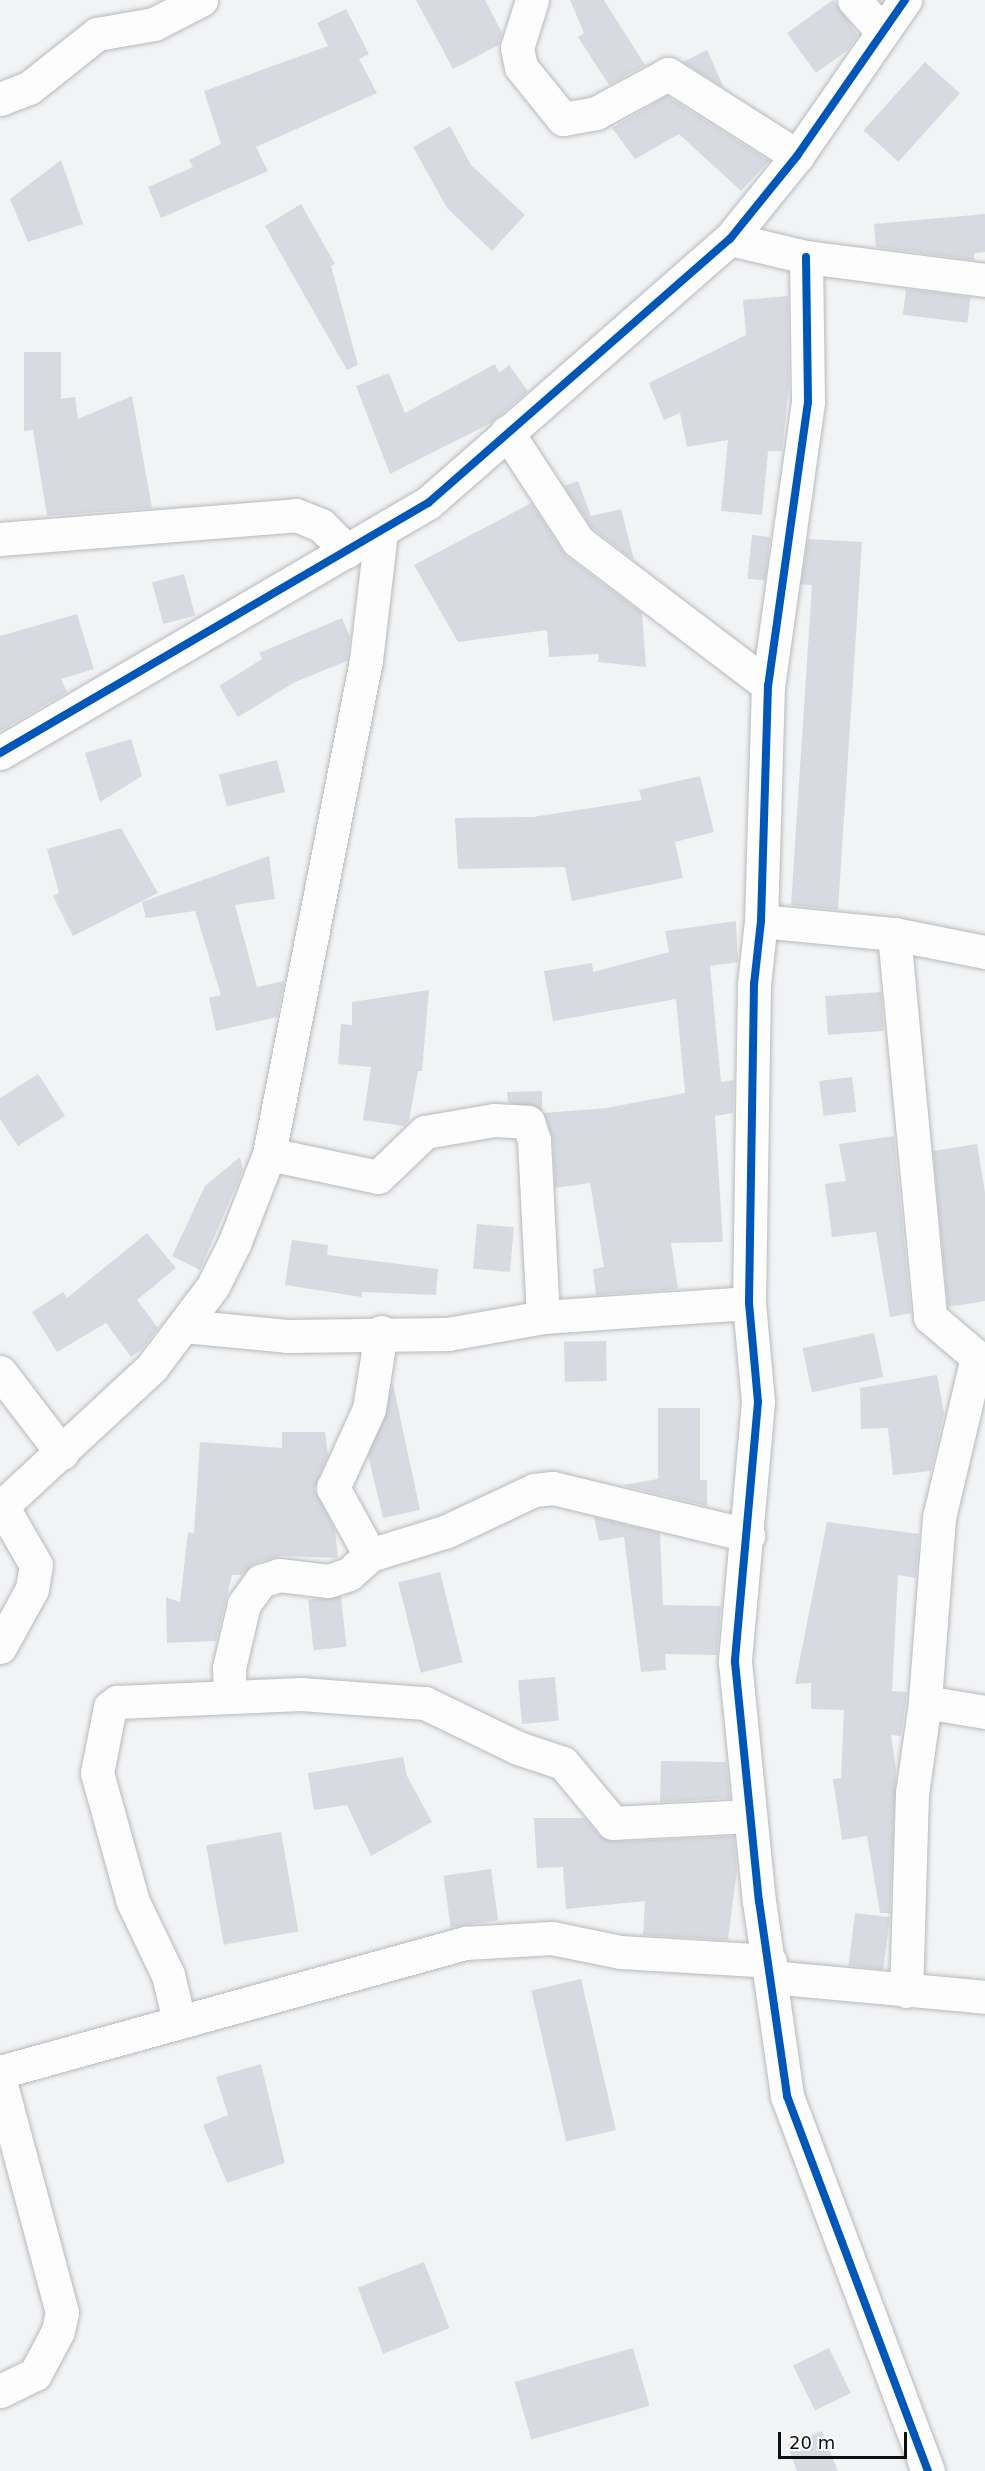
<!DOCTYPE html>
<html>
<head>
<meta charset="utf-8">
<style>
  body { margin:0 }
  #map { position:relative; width:985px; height:2471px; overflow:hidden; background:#f1f3f5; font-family:"DejaVu Sans",sans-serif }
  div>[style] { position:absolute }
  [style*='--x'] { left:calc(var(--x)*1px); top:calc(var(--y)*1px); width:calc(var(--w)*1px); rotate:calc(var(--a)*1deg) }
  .building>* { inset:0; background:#d7dbe1; transform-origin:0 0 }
  .roads { filter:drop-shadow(0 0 2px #b8b9bb) drop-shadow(0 0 2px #b8b9bb) }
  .minor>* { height:33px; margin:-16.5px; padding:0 16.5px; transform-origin:16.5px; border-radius:16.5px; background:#fdfdfe }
  .cycleway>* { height:8px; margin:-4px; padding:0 4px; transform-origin:4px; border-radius:4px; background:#0057b8 }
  span { translate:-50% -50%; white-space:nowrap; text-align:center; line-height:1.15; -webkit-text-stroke:4.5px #fff; paint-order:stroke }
  .scale { position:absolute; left:778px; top:2432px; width:129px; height:27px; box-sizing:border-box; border:3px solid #0e0f10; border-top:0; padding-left:8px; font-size:18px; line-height:21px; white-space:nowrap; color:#0e0f10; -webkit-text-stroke:4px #fff; paint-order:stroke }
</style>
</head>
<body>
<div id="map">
  <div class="building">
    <i style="clip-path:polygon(416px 0,485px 0,502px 33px,499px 45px,453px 69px)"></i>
    <i style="clip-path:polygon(570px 0,604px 0,645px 65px,609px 85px,578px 37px,584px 33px)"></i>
    <i style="clip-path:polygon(833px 0,858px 35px,848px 50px,816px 73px,787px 33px)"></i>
    <i style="clip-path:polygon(346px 9px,369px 54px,359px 59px,377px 93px,256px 147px,268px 171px,161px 218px,148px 187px,193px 167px,189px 160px,221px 144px,204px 91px,328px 46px,317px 23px)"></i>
    <i style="clip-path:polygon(707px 50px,724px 88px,683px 62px)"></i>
    <i style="left:925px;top:62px;width:47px;height:92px;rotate:42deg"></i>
    <i style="clip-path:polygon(667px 96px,769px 161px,741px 191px,679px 134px,635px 159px,612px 128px)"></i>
    <i style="clip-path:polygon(450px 126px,471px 165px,525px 215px,492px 251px,447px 208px,413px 147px)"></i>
    <i style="clip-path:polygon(61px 160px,83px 224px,28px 242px,10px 199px)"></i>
    <i style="clip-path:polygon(301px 204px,335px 264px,331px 266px,358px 365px,347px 370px,265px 226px)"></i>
    <i style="clip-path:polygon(985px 214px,985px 252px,974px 253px,974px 260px,876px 247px,874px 224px)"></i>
    <i style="left:906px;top:289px;width:65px;height:26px;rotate:7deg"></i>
    <i style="clip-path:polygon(788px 296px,789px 386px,782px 451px,768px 451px,762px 515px,721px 511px,728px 440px,687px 447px,680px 413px,664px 420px,649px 383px,746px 335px,743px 300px)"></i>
    <i style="clip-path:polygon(24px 352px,61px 352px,61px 399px,75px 397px,78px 419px,132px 396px,152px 508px,47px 516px,33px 430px,24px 431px)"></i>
    <i style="clip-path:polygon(495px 364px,499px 373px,509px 365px,528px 391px,491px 423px,390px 474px,356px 386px,389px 373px,405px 413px)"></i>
    <i style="clip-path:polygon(578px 481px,591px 516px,621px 509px,634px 560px,592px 528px,564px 486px)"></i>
    <i style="clip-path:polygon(531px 503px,566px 556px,642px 613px,646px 667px,598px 662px,599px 654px,549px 657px,547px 630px,458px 642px,414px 565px)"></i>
    <i style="left:752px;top:535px;width:18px;height:44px;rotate:6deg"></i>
    <i style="clip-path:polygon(808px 539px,862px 542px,838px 910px,791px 905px,812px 585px,801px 584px)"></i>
    <i style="left:184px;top:574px;width:43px;height:33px;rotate:75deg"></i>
    <i style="clip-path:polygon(77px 614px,94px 669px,61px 679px,67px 692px,0 731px,0 636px)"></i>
    <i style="clip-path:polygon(342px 618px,350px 637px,347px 661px,295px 682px,238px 717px,219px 686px,262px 659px,259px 653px)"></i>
    <i style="clip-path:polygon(131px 739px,142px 776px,100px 802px,85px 753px)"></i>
    <i style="left:277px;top:760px;width:33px;height:60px;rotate:76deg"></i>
    <i style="clip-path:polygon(700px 776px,714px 832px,675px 842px,683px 878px,572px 901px,565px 867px,458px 869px,455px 818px,533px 817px,642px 800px,639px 790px)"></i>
    <i style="clip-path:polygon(121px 828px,158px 893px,73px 936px,53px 896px,59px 893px,47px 849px)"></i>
    <i style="clip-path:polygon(269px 856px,275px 899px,235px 905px,257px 987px,284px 981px,277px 1017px,216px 1031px,209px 998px,221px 995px,195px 911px,146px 918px,142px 902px)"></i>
    <i style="clip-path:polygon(736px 921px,738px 962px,710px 966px,721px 1082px,734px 1080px,733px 1113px,715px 1116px,723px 1242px,671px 1243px,678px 1289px,596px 1295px,593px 1269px,604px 1267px,590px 1183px,555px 1188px,553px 1139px,544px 1113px,607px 1108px,685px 1093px,676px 999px,553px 1021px,544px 971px,592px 963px,593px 972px,669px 952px,665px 931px)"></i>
    <i style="clip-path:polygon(429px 990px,422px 1071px,418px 1071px,409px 1121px,404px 1126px,363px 1120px,371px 1067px,338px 1064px,341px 1024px,352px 1025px,352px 1002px)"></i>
    <i style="left:881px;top:992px;width:39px;height:56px;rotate:86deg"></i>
    <i style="clip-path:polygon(38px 1074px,65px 1116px,18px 1146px,0 1119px,0 1098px)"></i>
    <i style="left:852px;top:1077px;width:35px;height:33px;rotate:83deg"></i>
    <i style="clip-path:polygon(542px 1091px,542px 1111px,508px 1102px,507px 1092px)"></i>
    <i style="clip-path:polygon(894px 1136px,911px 1313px,890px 1317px,876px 1232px,832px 1237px,825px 1184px,846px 1181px,839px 1144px)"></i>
    <i style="clip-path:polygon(977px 1144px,985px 1193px,985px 1301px,948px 1307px,933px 1151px)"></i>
    <i style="clip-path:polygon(240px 1157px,243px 1170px,200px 1270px,172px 1256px,205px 1186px)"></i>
    <i style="left:477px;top:1224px;width:37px;height:45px;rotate:5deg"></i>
    <i style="clip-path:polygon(147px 1233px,176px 1268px,137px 1300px,158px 1328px,142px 1349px,131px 1357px,106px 1323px,57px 1352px,32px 1312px,63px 1292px,67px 1298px)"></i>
    <i style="clip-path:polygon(292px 1240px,328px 1245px,327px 1255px,438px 1269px,436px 1295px,362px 1292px,362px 1297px,285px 1285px)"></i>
    <i style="left:874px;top:1333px;width:45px;height:73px;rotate:78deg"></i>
    <i style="left:606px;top:1341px;width:40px;height:42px;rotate:89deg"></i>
    <i style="clip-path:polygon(937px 1375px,944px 1413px,931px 1471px,893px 1475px,888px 1428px,861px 1429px,860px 1388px)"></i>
    <i style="clip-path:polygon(393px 1384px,420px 1510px,383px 1518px,368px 1455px)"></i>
    <i style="clip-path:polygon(658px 1408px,700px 1408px,700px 1480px,707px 1480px,707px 1506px,622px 1485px,658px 1479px)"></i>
    <i style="clip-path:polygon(282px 1432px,325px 1432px,328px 1455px,314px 1489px,335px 1530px,338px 1558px,281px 1556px,255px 1563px,242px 1575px,232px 1575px,216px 1641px,167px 1643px,166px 1597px,180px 1602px,188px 1532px,194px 1533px,200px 1442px,282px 1448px)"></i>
    <i style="clip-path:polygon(594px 1517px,660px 1533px,663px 1605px,721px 1606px,717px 1655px,665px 1654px,666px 1670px,641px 1672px,624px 1537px,599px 1541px)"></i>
    <i style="clip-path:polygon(827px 1522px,919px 1534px,916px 1578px,898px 1575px,892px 1691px,907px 1692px,901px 1736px,891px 1735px,896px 1770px,890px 1913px,880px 1913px,867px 1836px,842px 1840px,833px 1779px,841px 1778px,844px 1710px,811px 1709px,811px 1683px,795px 1684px)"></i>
    <i style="left:440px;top:1572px;width:93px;height:43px;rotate:76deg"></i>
    <i style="left:341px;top:1596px;width:51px;height:33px;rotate:84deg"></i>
    <i style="left:555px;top:1677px;width:44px;height:37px;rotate:85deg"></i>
    <i style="clip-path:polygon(403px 1757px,407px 1776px,432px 1822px,371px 1856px,347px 1805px,314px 1810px,308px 1773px)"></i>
    <i style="clip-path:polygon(661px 1761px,726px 1762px,730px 1798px,660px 1802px)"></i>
    <i style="clip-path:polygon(534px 1818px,584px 1818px,599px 1835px,613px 1842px,734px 1836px,737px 1870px,728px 1940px,643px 1935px,645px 1901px,566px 1909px,563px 1867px,537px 1868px)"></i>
    <i style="left:281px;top:1832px;width:101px;height:76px;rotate:80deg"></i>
    <i style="left:491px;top:1869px;width:52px;height:48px;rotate:82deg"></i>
    <i style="left:855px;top:1913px;width:35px;height:53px;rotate:7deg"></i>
    <i style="left:581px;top:1979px;width:155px;height:51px;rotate:77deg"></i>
    <i style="clip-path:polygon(261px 2064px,285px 2163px,227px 2183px,203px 2125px,228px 2115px,216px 2077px)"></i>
    <i style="left:424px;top:2262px;width:71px;height:71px;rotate:69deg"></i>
    <i style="left:633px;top:2348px;width:60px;height:123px;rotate:74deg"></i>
    <i style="left:829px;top:2348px;width:50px;height:40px;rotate:64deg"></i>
    <i style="clip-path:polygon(822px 2431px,838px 2471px,797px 2471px,787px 2445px)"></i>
  </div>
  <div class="roads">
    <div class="minor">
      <i style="--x:532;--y:0;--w:50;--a:107.4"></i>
      <i style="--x:517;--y:48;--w:19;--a:78"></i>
      <i style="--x:521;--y:67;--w:67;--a:51.1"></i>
      <i style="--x:563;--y:119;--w:34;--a:-10"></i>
      <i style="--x:596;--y:113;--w:82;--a:-28.4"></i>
      <i style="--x:668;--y:74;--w:153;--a:32.4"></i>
      <i style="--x:854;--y:0;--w:42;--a:47.9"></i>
      <i style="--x:0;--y:99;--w:31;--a:-21"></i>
      <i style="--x:29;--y:88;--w:87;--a:-38.5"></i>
      <i style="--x:97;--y:34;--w:58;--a:-10"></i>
      <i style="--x:154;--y:24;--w:53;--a:-27.1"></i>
      <i style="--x:730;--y:239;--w:78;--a:13.3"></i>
      <i style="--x:806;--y:257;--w:180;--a:7.3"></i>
      <i style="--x:806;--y:257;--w:145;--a:89.2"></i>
      <i style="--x:808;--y:402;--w:286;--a:98"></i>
      <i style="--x:768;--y:685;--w:236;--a:91.7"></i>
      <i style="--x:761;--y:921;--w:63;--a:96.3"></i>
      <i style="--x:754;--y:984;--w:319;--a:90.9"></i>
      <i style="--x:749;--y:1303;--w:99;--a:84.8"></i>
      <i style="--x:758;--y:1402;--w:261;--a:95.1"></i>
      <i style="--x:735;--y:1662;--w:240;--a:84.3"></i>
      <i style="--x:759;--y:1901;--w:197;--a:81.8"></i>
      <i style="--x:787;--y:2096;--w:401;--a:69.4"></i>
      <i style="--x:507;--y:432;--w:130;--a:56.9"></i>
      <i style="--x:578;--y:541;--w:238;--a:37.2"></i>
      <i style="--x:0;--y:539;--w:297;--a:-4.6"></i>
      <i style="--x:296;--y:515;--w:27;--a:22"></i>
      <i style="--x:321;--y:525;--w:37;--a:45"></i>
      <i style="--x:0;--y:753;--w:496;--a:-30.3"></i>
      <i style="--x:428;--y:503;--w:401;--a:-41.2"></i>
      <i style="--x:730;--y:239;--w:107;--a:-51.1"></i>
      <i style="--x:797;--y:156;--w:190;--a:-55.3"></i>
      <i style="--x:761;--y:921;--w:134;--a:5.6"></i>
      <i style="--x:894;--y:934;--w:93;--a:11.2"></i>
      <i style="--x:894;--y:934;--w:385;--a:84.6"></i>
      <i style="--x:930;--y:1317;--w:62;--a:40.4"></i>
      <i style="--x:977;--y:1357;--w:165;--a:103.3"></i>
      <i style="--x:939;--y:1518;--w:185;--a:94.4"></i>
      <i style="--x:925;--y:1702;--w:92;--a:98.1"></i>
      <i style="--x:912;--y:1793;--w:198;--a:91.7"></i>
      <i style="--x:269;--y:1154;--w:111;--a:11.9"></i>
      <i style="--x:378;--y:1177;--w:65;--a:-43.8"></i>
      <i style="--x:425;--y:1132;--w:70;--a:-9.9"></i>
      <i style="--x:494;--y:1120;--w:34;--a:3"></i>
      <i style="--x:528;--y:1122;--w:19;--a:72"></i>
      <i style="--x:534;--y:1140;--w:177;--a:87.1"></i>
      <i style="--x:184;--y:1326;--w:103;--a:5.5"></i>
      <i style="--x:287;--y:1336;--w:161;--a:-0.7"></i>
      <i style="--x:448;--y:1334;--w:97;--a:-10.1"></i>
      <i style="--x:543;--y:1317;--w:206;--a:-3.9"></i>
      <i style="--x:0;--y:1372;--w:102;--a:52.6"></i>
      <i style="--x:0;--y:1508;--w:207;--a:-42.8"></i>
      <i style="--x:152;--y:1367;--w:101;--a:-53"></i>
      <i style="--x:213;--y:1286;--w:47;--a:-63.4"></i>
      <i style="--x:234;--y:1244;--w:97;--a:-68.7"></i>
      <i style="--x:269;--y:1154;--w:503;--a:-78.89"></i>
      <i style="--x:366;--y:660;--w:129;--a:-83.3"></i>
      <i style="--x:370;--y:1555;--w:77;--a:-118.9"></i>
      <i style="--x:333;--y:1488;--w:87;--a:-65.5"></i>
      <i style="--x:369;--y:1409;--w:78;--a:-81.1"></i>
      <i style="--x:0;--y:1647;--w:66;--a:-61.1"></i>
      <i style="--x:32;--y:1589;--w:24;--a:-81"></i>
      <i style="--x:36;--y:1565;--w:68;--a:-120"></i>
      <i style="--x:230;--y:1697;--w:29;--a:-92"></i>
      <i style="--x:229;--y:1668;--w:66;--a:-76.8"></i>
      <i style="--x:244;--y:1604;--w:29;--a:-54"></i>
      <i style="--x:261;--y:1581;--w:19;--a:-18"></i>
      <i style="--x:279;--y:1575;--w:49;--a:7"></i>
      <i style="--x:328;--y:1581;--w:22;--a:-18"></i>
      <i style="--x:349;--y:1574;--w:28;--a:-42"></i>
      <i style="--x:370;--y:1555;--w:81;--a:-17.3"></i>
      <i style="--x:447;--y:1531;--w:96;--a:-25.2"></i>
      <i style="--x:534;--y:1490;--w:19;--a:-6"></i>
      <i style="--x:553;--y:1488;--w:201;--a:13.6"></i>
      <i style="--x:925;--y:1702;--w:61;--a:9.5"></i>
      <i style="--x:771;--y:1977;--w:215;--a:5.3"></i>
      <i style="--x:179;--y:2021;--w:47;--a:-103.4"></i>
      <i style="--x:168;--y:1975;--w:81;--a:-115.6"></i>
      <i style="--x:133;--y:1902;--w:134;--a:-105.6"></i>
      <i style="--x:97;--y:1773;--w:67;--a:-78.9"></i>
      <i style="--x:110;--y:1707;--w:9;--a:-36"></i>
      <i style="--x:117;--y:1702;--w:184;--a:-2.5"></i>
      <i style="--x:301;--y:1694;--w:124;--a:4.2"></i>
      <i style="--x:425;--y:1703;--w:103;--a:25.8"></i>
      <i style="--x:518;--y:1748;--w:47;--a:18.4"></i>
      <i style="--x:563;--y:1763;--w:78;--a:50.2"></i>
      <i style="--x:613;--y:1823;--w:136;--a:-2.9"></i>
      <i style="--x:0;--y:2072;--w:483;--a:-15.5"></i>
      <i style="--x:465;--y:1943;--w:87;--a:-3.3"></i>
      <i style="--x:552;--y:1938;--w:69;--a:11.6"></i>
      <i style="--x:620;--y:1952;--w:150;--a:3.4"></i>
      <i style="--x:0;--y:2081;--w:239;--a:75"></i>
      <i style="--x:62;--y:2312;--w:19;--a:102"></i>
      <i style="--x:58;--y:2331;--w:49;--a:118.1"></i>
      <i style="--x:35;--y:2374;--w:39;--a:154"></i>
    </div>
  </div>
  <div class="cycleway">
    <i style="--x:806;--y:257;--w:145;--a:89.2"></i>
    <i style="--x:808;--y:402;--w:286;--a:98"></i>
    <i style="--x:768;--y:685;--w:236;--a:91.7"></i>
    <i style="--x:761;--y:921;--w:63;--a:96.3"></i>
    <i style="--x:754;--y:984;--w:319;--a:90.9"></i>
    <i style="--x:749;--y:1303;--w:99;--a:84.8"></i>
    <i style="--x:758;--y:1402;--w:261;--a:95.1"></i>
    <i style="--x:735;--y:1662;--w:240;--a:84.3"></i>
    <i style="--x:759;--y:1901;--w:197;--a:81.8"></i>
    <i style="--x:787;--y:2096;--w:401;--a:69.4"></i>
    <i style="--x:0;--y:753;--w:496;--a:-30.3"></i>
    <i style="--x:428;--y:503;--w:401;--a:-41.2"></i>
    <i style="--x:730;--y:239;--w:107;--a:-51.1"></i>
    <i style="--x:797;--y:156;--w:190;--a:-55.3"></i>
  </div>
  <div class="scale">20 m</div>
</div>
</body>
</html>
